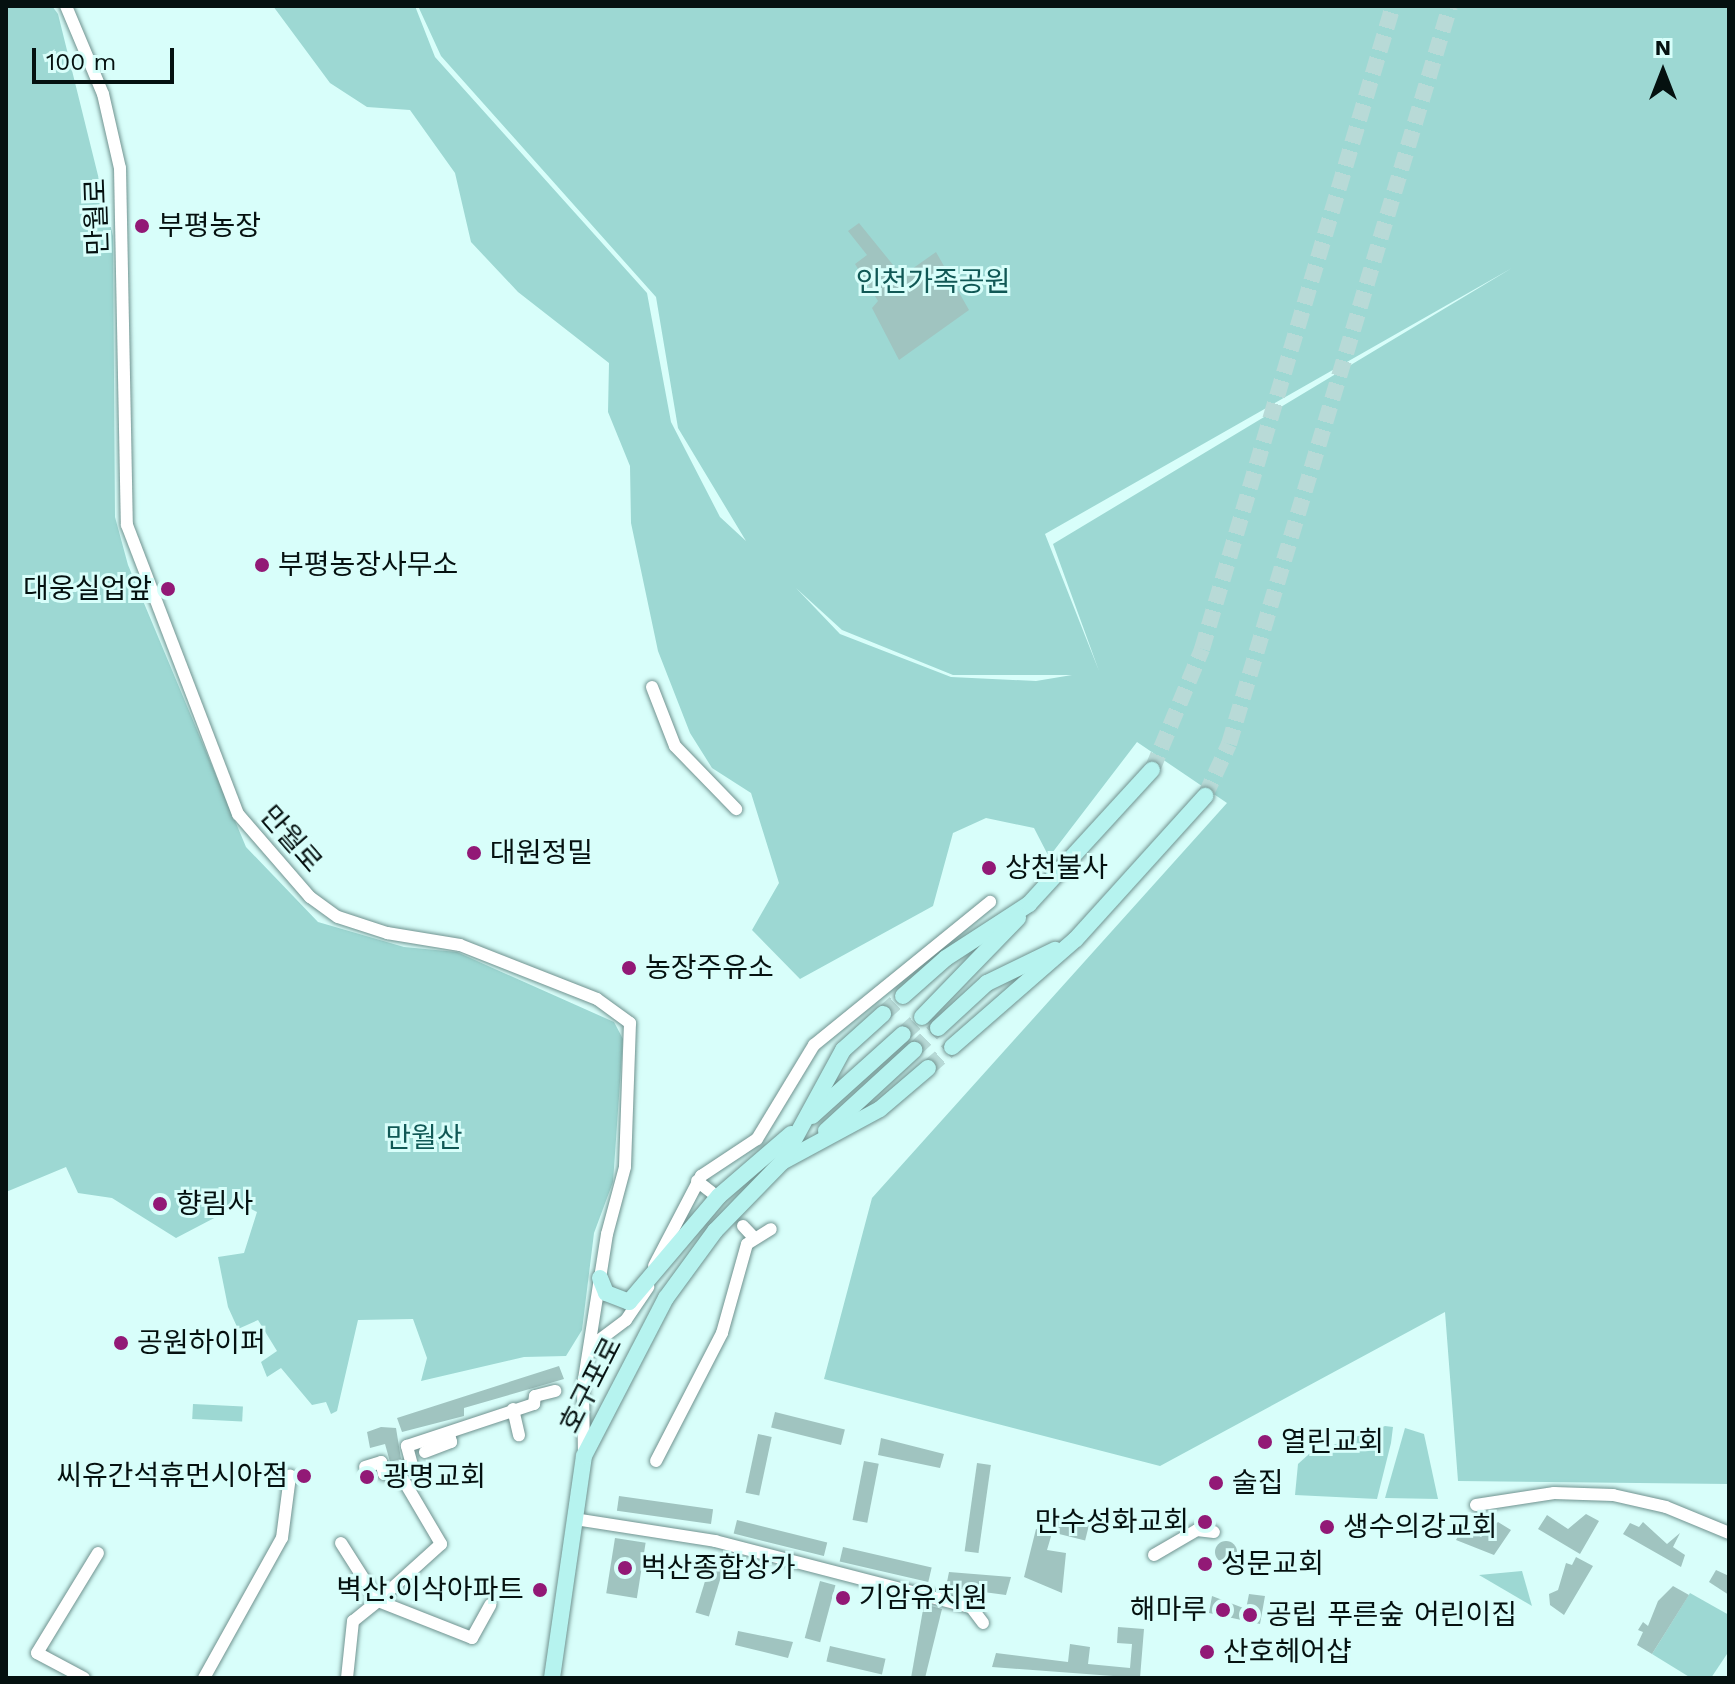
<!DOCTYPE html>
<html>
<head>
<meta charset="utf-8">
<style>
  body { margin:0 }
  #map { position:relative; width:1735px; height:1684px; overflow:hidden; background:#d8fefa; font-family:"Work Sans","Noto Sans KR",sans-serif }
  div>[style] { position:absolute }
  [style*='--x'] { left:calc(var(--x)*1px); top:calc(var(--y)*1px); width:calc(var(--w)*1px); rotate:calc(var(--a)*1deg) }
  .green>* { inset:0; background:#9dd8d3; transform-origin:0 0 }
  .building>* { inset:0; background:#a0c4c0; transform-origin:0 0 }
  .round { border-radius:50% }
  .major-tunnel>* { height:16px; margin-top:-8px; transform-origin:0; background:repeating-linear-gradient(90deg,#b8dad7 0 16px,transparent 0 24px) }
  .roads { filter:drop-shadow(0 0 2px #70928f) drop-shadow(0 0 2px #70928f) }
  .minor>* { height:12px; margin:-6px; padding:0 6px; transform-origin:6px; border-radius:6px; background:#fff }
  .major>* { height:16px; margin:-8px; padding:0 8px; transform-origin:8px; border-radius:8px; background:#b6f3ef }
  .dots>* { width:22px; height:22px; translate:-50% -50%; box-sizing:border-box; border:4px solid #d8fefa; border-radius:50% }
  span { translate:-50% -50%; white-space:nowrap; text-align:center; line-height:1.15; -webkit-text-stroke:6px #d8fefa; paint-order:stroke }
  .street-label { font-size:28px; color:#051110 }
  .poi-label { font-size:28px; color:#051110 }
  .left { translate:0 -50%; text-align:left }
  .right { translate:-100% -50%; text-align:right }
  .park-label { font-size:28px; color:#105855 }
  .frame { position:absolute; inset:0; border:8px solid #051110; pointer-events:none }
  .north { position:absolute; left:1623px; top:32px; width:80px; height:80px; -webkit-text-stroke:6px #d8fefa; paint-order:stroke; rotate:0deg; font-size:22px; font-weight:700; line-height:32px; text-align:center; color:#051110 }
  .north::after { content:''; display:block; margin:auto; width:28px; height:36px; background:#051110; clip-path:polygon(50% 0,100% 100%,50% 72%,0 100%) }
  .scale { position:absolute; left:32px; top:48px; width:142px; height:36px; box-sizing:border-box; border:4px solid #051110; border-top:0; padding-left:10px; font-size:24px; line-height:28px; white-space:nowrap; color:#051110; -webkit-text-stroke:6px #d8fefa; paint-order:stroke }
</style>
</head>
<body>
<div id="map">
  <div class="green">
    <i style="clip-path:polygon(6px 6px,52px 6px,58px 14px,113px 236px,115px 517px,128px 565px,246px 847px,318px 922px,404px 947px,457px 952px,614px 1022px,623px 1039px,613px 1182px,594px 1233px,582px 1330px,566px 1356px,524px 1357px,421px 1381px,427px 1358px,413px 1319px,358px 1320px,337px 1411px,331px 1414px,326px 1402px,312px 1405px,281px 1368px,267px 1377px,261px 1362px,277px 1351px,258px 1320px,238px 1329px,228px 1307px,218px 1257px,244px 1253px,257px 1212px,241px 1204px,176px 1238px,112px 1198px,78px 1193px,66px 1167px,6px 1192px)"></i>
    <i style="clip-path:polygon(evenodd,273px 6px,415px 6px,435px 57px,647px 293px,671px 422px,720px 517px,746px 541px,678px 428px,656px 297px,441px 56px,418px 6px,1729px 6px,1729px 1484px,1458px 1481px,1445px 1312px,1160px 1466px,824px 1379px,872px 1198px,1227px 803px,1137px 742px,1049px 857px,1034px 828px,986px 818px,953px 833px,933px 906px,800px 979px,752px 930px,779px 883px,751px 793px,712px 768px,690px 733px,658px 651px,631px 523px,630px 466px,608px 412px,609px 363px,518px 292px,471px 242px,455px 173px,410px 110px,367px 107px,330px 83px,273px 6px,1512px 268px,1053px 544px,1099px 671px,1045px 534px,1512px 268px,273px 6px,796px 588px,842px 630px,953px 675px,1072px 675px,1036px 681px,951px 677px,840px 634px,796px 588px)"></i>
    <i style="left:193px;top:1404px;width:50px;height:15px;rotate:3deg"></i>
    <i style="clip-path:polygon(1385px 1426px,1393px 1427px,1391px 1443px,1377px 1499px,1295px 1495px,1298px 1464px,1309px 1454px)"></i>
    <i style="clip-path:polygon(1405px 1428px,1424px 1434px,1438px 1499px,1385px 1498px)"></i>
    <i style="clip-path:polygon(1522px 1571px,1532px 1606px,1479px 1575px)"></i>
    <i style="clip-path:polygon(1690px 1593px,1729px 1615px,1729px 1651px,1711px 1678px,1691px 1678px,1652px 1654px)"></i>
  </div>
  <div class="building">
    <i style="clip-path:polygon(859px 223px,902px 276px,936px 252px,969px 310px,899px 360px,872px 308px,878px 301px,855px 264px,867px 255px,848px 231px)"></i>
    <i style="clip-path:polygon(559px 1366px,564px 1379px,464px 1408px,464px 1416px,402px 1432px,397px 1418px)"></i>
    <i style="left:775px;top:1412px;width:72px;height:16px;rotate:14deg"></i>
    <i style="clip-path:polygon(381px 1427px,396px 1428px,401px 1459px,390px 1462px,385px 1444px,370px 1448px,367px 1432px)"></i>
    <i style="left:758px;top:1434px;width:14px;height:60px;rotate:12deg"></i>
    <i style="clip-path:polygon(881px 1438px,944px 1454px,940px 1468px,878px 1455px)"></i>
    <i style="left:864px;top:1461px;width:15px;height:60px;rotate:11deg"></i>
    <i style="left:977px;top:1463px;width:14px;height:89px;rotate:8deg"></i>
    <i style="left:619px;top:1496px;width:95px;height:15px;rotate:8deg"></i>
    <i style="clip-path:polygon(1586px 1514px,1599px 1521px,1580px 1554px,1538px 1529px,1547px 1515px,1568px 1529px)"></i>
    <i style="left:1057px;top:1517px;width:33px;height:16px;rotate:14deg"></i>
    <i style="left:737px;top:1520px;width:93px;height:14px;rotate:14deg"></i>
    <i style="clip-path:polygon(1498px 1522px,1511px 1530px,1494px 1555px,1456px 1540px,1463px 1527px,1481px 1537px)"></i>
    <i style="clip-path:polygon(1643px 1522px,1667px 1544px,1680px 1533px,1673px 1547px,1685px 1555px,1681px 1567px,1623px 1534px,1630px 1523px,1639px 1527px)"></i>
    <i style="clip-path:polygon(1036px 1529px,1052px 1533px,1047px 1550px,1066px 1553px,1062px 1593px,1024px 1577px)"></i>
    <i style="left:615px;top:1538px;width:31px;height:56px;rotate:9deg"></i>
    <i class="round" style="left:1215px;top:1541px;width:22px;height:22px"></i>
    <i style="left:843px;top:1547px;width:91px;height:15px;rotate:13deg"></i>
    <i style="left:713px;top:1555px;width:14px;height:60px;rotate:17deg"></i>
    <i style="clip-path:polygon(1576px 1557px,1593px 1566px,1564px 1615px,1550px 1605px,1549px 1594px,1558px 1590px,1566px 1563px,1572px 1565px)"></i>
    <i style="clip-path:polygon(1716px 1570px,1729px 1576px,1729px 1595px,1709px 1582px)"></i>
    <i style="clip-path:polygon(949px 1572px,1011px 1577px,1006px 1595px,946px 1587px)"></i>
    <i style="left:820px;top:1581px;width:16px;height:59px;rotate:15deg"></i>
    <i style="clip-path:polygon(1673px 1586px,1689px 1595px,1652px 1654px,1637px 1645px,1643px 1632px,1638px 1630px,1643px 1622px,1648px 1626px,1658px 1601px)"></i>
    <i style="clip-path:polygon(1249px 1594px,1265px 1596px,1260px 1624px,1209px 1613px,1212px 1596px,1246px 1609px)"></i>
    <i style="clip-path:polygon(924px 1604px,942px 1609px,925px 1678px,911px 1678px)"></i>
    <i style="clip-path:polygon(1118px 1627px,1144px 1629px,1140px 1678px,992px 1667px,996px 1653px,1068px 1662px,1070px 1644px,1090px 1647px,1088px 1664px,1130px 1668px,1132px 1644px,1117px 1643px)"></i>
    <i style="clip-path:polygon(738px 1631px,793px 1642px,788px 1658px,735px 1645px)"></i>
    <i style="left:830px;top:1646px;width:57px;height:16px;rotate:13deg"></i>
  </div>
  <div class="major-tunnel">
    <i style="--x:1152;--y:770;--w:131;--a:-67.5"></i>
    <i style="--x:1202;--y:649;--w:671;--a:-73.46"></i>
    <i style="--x:1205;--y:796;--w:57;--a:-65.2"></i>
    <i style="--x:1229;--y:744;--w:770;--a:-73.33"></i>
    <i style="--x:883;--y:1014;--w:27;--a:-42"></i>
    <i style="--x:903;--y:1034;--w:25;--a:-42"></i>
    <i style="--x:914;--y:1050;--w:33;--a:-43"></i>
    <i style="--x:928;--y:1068;--w:32;--a:-41"></i>
  </div>
  <div class="roads">
    <div class="minor">
      <i style="--x:66;--y:6;--w:95;--a:67.2"></i>
      <i style="--x:103;--y:94;--w:76;--a:77.1"></i>
      <i style="--x:120;--y:168;--w:357;--a:88.9"></i>
      <i style="--x:127;--y:525;--w:310;--a:69"></i>
      <i style="--x:238;--y:814;--w:110;--a:49.1"></i>
      <i style="--x:310;--y:897;--w:34;--a:36"></i>
      <i style="--x:338;--y:917;--w:52;--a:18.1"></i>
      <i style="--x:387;--y:933;--w:74;--a:9.3"></i>
      <i style="--x:460;--y:945;--w:147;--a:21.5"></i>
      <i style="--x:597;--y:999;--w:41;--a:36"></i>
      <i style="--x:630;--y:1023;--w:144;--a:92"></i>
      <i style="--x:625;--y:1167;--w:69;--a:105"></i>
      <i style="--x:607;--y:1234;--w:153;--a:99"></i>
      <i style="--x:583;--y:1385;--w:68;--a:89.2"></i>
      <i style="--x:652;--y:687;--w:63;--a:68.7"></i>
      <i style="--x:675;--y:746;--w:88;--a:45.9"></i>
      <i style="--x:697;--y:1181;--w:18;--a:38"></i>
      <i style="--x:743;--y:1226;--w:16;--a:47"></i>
      <i style="--x:654;--y:1266;--w:102;--a:-62.4"></i>
      <i style="--x:701;--y:1176;--w:67;--a:-33.5"></i>
      <i style="--x:757;--y:1139;--w:110;--a:-58.8"></i>
      <i style="--x:814;--y:1045;--w:227;--a:-39.1"></i>
      <i style="--x:590;--y:1347;--w:45;--a:-36.9"></i>
      <i style="--x:626;--y:1320;--w:40;--a:-56"></i>
      <i style="--x:513;--y:1409;--w:27;--a:77"></i>
      <i style="--x:425;--y:1452;--w:28;--a:-21"></i>
      <i style="--x:451;--y:1442;--w:8;--a:-104"></i>
      <i style="--x:656;--y:1461;--w:144;--a:-62.7"></i>
      <i style="--x:722;--y:1333;--w:92;--a:-74.3"></i>
      <i style="--x:747;--y:1244;--w:28;--a:-32"></i>
      <i style="--x:365;--y:1467;--w:17;--a:-17"></i>
      <i style="--x:381;--y:1462;--w:12;--a:76"></i>
      <i style="--x:384;--y:1474;--w:29;--a:-18"></i>
      <i style="--x:412;--y:1465;--w:20;--a:-105"></i>
      <i style="--x:407;--y:1446;--w:134;--a:-18.3"></i>
      <i style="--x:534;--y:1404;--w:8;--a:-83"></i>
      <i style="--x:535;--y:1396;--w:21;--a:-14"></i>
      <i style="--x:401;--y:1476;--w:79;--a:59.5"></i>
      <i style="--x:441;--y:1544;--w:85;--a:137.9"></i>
      <i style="--x:378;--y:1601;--w:101;--a:21.5"></i>
      <i style="--x:472;--y:1638;--w:38;--a:-61"></i>
      <i style="--x:1476;--y:1505;--w:79;--a:-8.7"></i>
      <i style="--x:1554;--y:1493;--w:59;--a:1.9"></i>
      <i style="--x:1613;--y:1495;--w:54;--a:12.8"></i>
      <i style="--x:1666;--y:1507;--w:68;--a:22.4"></i>
      <i style="--x:575;--y:1519;--w:142;--a:8.9"></i>
      <i style="--x:715;--y:1541;--w:264;--a:14.5"></i>
      <i style="--x:971;--y:1607;--w:20;--a:53"></i>
      <i style="--x:341;--y:1543;--w:69;--a:57.5"></i>
      <i style="--x:378;--y:1601;--w:32;--a:141"></i>
      <i style="--x:353;--y:1621;--w:57;--a:96"></i>
      <i style="--x:1154;--y:1555;--w:50;--a:-30.2"></i>
      <i style="--x:1197;--y:1530;--w:17;--a:7"></i>
      <i style="--x:84;--y:1678;--w:53;--a:-152"></i>
      <i style="--x:37;--y:1653;--w:117;--a:-58.6"></i>
      <i style="--x:204;--y:1678;--w:160;--a:-60.9"></i>
      <i style="--x:282;--y:1538;--w:63;--a:-82.6"></i>
    </div>
    <div class="major">
      <i style="--x:903;--y:996;--w:57;--a:-41.5"></i>
      <i style="--x:946;--y:958;--w:99;--a:-33"></i>
      <i style="--x:1029;--y:904;--w:182;--a:-47.5"></i>
      <i style="--x:922;--y:1017;--w:138;--a:-45.9"></i>
      <i style="--x:938;--y:1028;--w:67;--a:-42.6"></i>
      <i style="--x:987;--y:983;--w:76;--a:-25.9"></i>
      <i style="--x:952;--y:1047;--w:164;--a:-41.1"></i>
      <i style="--x:1076;--y:939;--w:193;--a:-47.9"></i>
      <i style="--x:812;--y:1116;--w:122;--a:-42"></i>
      <i style="--x:826;--y:1131;--w:120;--a:-42.6"></i>
      <i style="--x:782;--y:1162;--w:111;--a:-28.4"></i>
      <i style="--x:880;--y:1109;--w:63;--a:-40.5"></i>
      <i style="--x:600;--y:1278;--w:16;--a:68"></i>
      <i style="--x:606;--y:1293;--w:25;--a:21"></i>
      <i style="--x:629;--y:1302;--w:139;--a:-49.7"></i>
      <i style="--x:719;--y:1196;--w:95;--a:-40.7"></i>
      <i style="--x:552;--y:1678;--w:224;--a:-81.8"></i>
      <i style="--x:584;--y:1456;--w:178;--a:-62.6"></i>
      <i style="--x:666;--y:1298;--w:83;--a:-53.8"></i>
      <i style="--x:715;--y:1231;--w:96;--a:-45.8"></i>
      <i style="--x:782;--y:1162;--w:128;--a:-61.4"></i>
      <i style="--x:843;--y:1050;--w:54;--a:-42"></i>
    </div>
  </div>
  <div class="dots">
    <i style="left:142px;top:226px;background:#921976"></i>
    <i style="left:262px;top:565px;background:#921976"></i>
    <i style="left:168px;top:589px;background:#921976"></i>
    <i style="left:474px;top:853px;background:#921976"></i>
    <i style="left:989px;top:868px;background:#921976"></i>
    <i style="left:629px;top:968px;background:#921976"></i>
    <i style="left:160px;top:1204px;background:#921976"></i>
    <i style="left:121px;top:1343px;background:#921976"></i>
    <i style="left:1265px;top:1442px;background:#921976"></i>
    <i style="left:304px;top:1476px;background:#921976"></i>
    <i style="left:367px;top:1477px;background:#921976"></i>
    <i style="left:1216px;top:1483px;background:#921976"></i>
    <i style="left:1205px;top:1522px;background:#921976"></i>
    <i style="left:1327px;top:1527px;background:#921976"></i>
    <i style="left:1205px;top:1564px;background:#921976"></i>
    <i style="left:625px;top:1568px;background:#921976"></i>
    <i style="left:540px;top:1590px;background:#921976"></i>
    <i style="left:843px;top:1598px;background:#921976"></i>
    <i style="left:1223px;top:1610px;background:#921976"></i>
    <i style="left:1250px;top:1615px;background:#921976"></i>
    <i style="left:1207px;top:1652px;background:#921976"></i>
  </div>
  <div class="street-label">
    <span style="left:97px;top:217px;rotate:-92deg">만월로</span>
    <span style="left:291px;top:839px;rotate:49deg">만월로</span>
    <span style="left:591px;top:1385px;rotate:-63deg">호구포로</span>
  </div>
  <div class="poi-label">
    <span class="left" style="left:158px;top:226px">부평농장</span>
    <span class="left" style="left:278px;top:565px">부평농장사무소</span>
    <span class="right" style="left:152px;top:589px">대웅실업앞</span>
    <span class="left" style="left:490px;top:853px">대원정밀</span>
    <span class="left" style="left:1005px;top:868px">상천불사</span>
    <span class="left" style="left:645px;top:968px">농장주유소</span>
    <span class="left" style="left:176px;top:1204px">향림사</span>
    <span class="left" style="left:137px;top:1343px">공원하이퍼</span>
    <span class="left" style="left:1281px;top:1442px">열린교회</span>
    <span class="right" style="left:288px;top:1476px">씨유간석휴먼시아점</span>
    <span class="left" style="left:383px;top:1477px">광명교회</span>
    <span class="left" style="left:1232px;top:1483px">술집</span>
    <span class="right" style="left:1189px;top:1522px">만수성화교회</span>
    <span class="left" style="left:1343px;top:1527px">생수의강교회</span>
    <span class="left" style="left:1221px;top:1564px">성문교회</span>
    <span class="left" style="left:641px;top:1568px">벅산종합상가</span>
    <span class="right" style="left:524px;top:1590px">벽산.이삭아파트</span>
    <span class="left" style="left:859px;top:1598px">기암유치원</span>
    <span class="right" style="left:1207px;top:1610px">해마루</span>
    <span class="left" style="left:1266px;top:1615px">공립 푸른숲 어린이집</span>
    <span class="left" style="left:1223px;top:1652px">산호헤어샵</span>
  </div>
  <div class="park-label">
    <span style="left:933px;top:282px">인천가족공원</span>
    <span style="left:424px;top:1138px">만월산</span>
  </div>
  <div class="frame"></div>
  <div class="north">N</div>
  <div class="scale">100 m</div>
</div>
</body>
</html>
